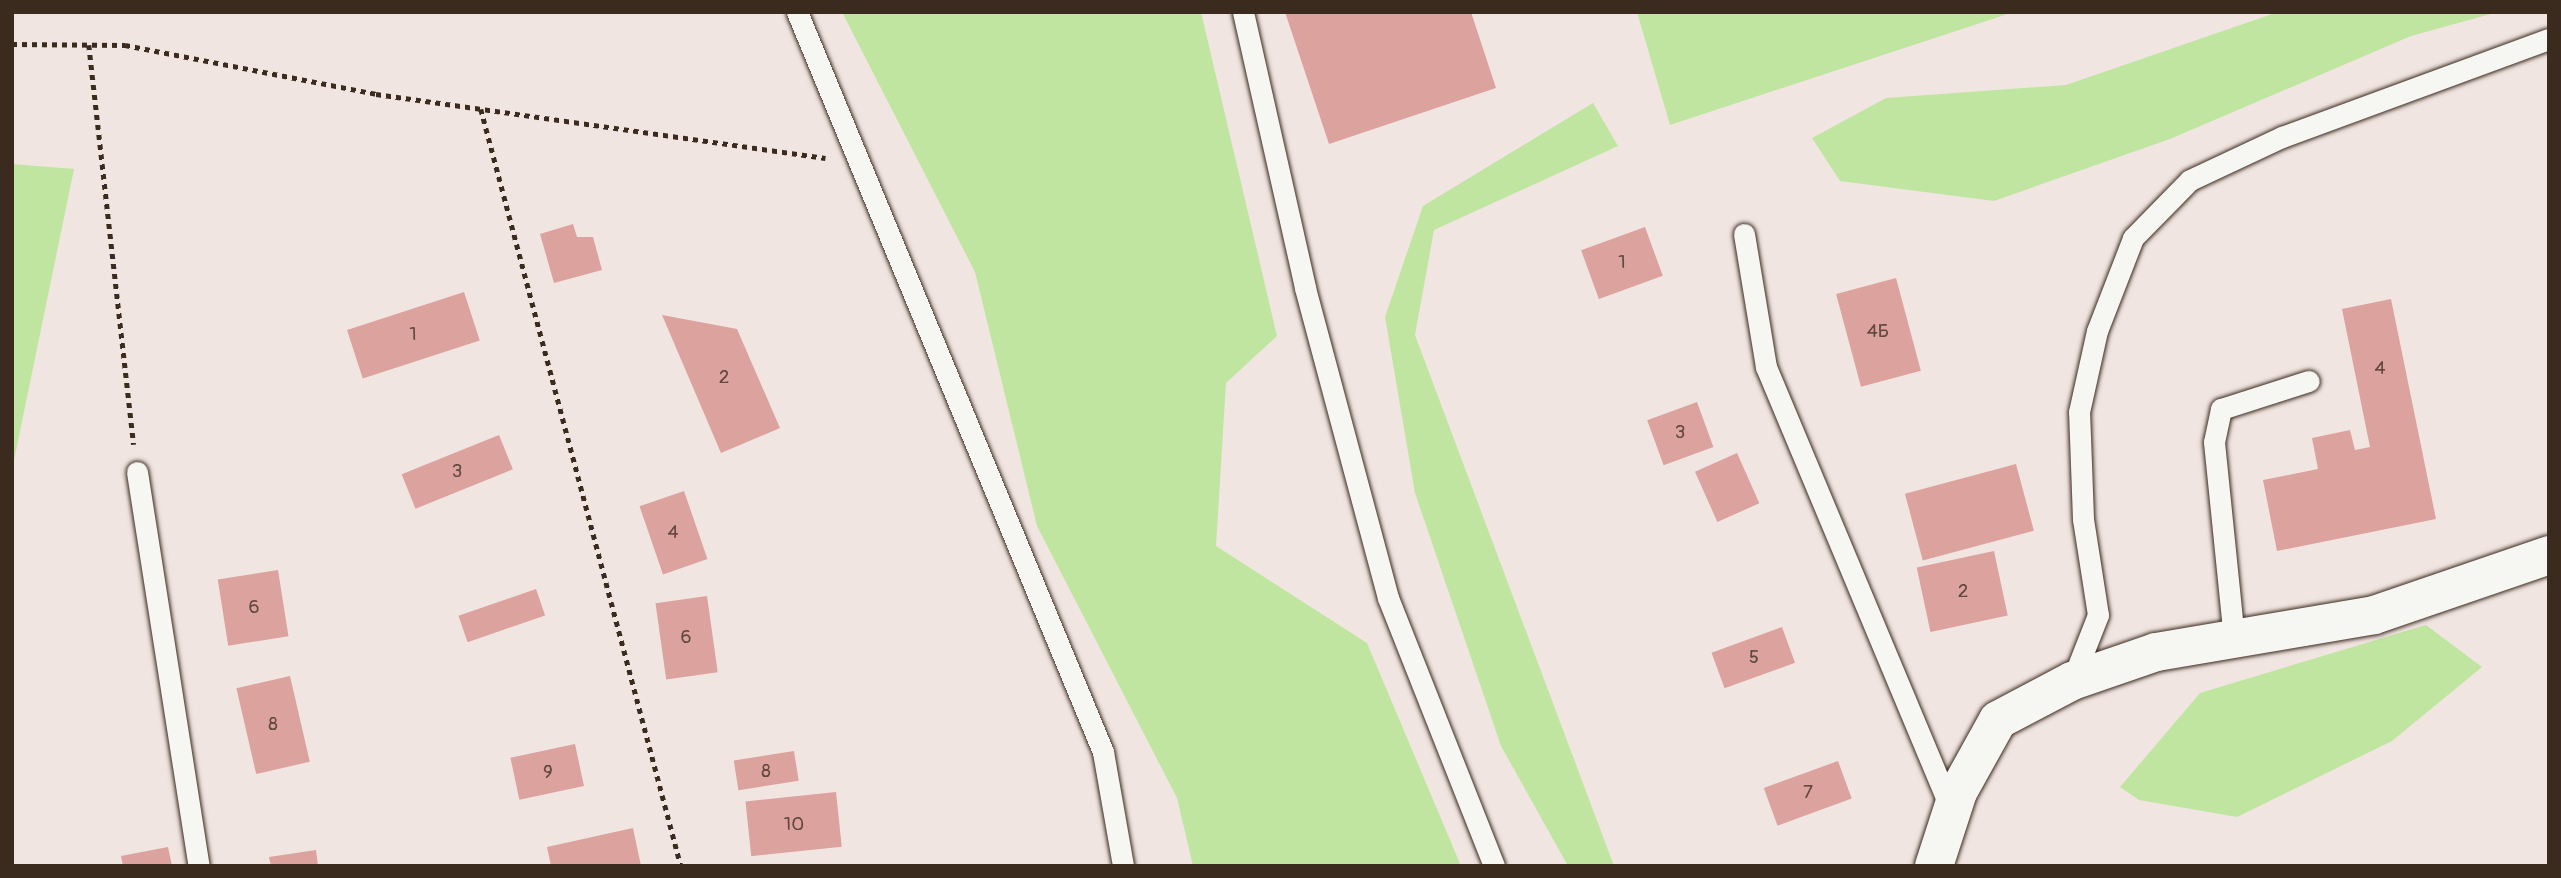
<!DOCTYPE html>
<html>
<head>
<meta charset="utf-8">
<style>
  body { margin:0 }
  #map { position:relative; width:2561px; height:878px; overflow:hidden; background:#f1e5e1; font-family:Pangolin,sans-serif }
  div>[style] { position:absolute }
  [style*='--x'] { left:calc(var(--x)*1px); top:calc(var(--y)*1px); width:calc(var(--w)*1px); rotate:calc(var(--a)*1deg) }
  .green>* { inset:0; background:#c0e5a0 }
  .building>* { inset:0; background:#dca29e; transform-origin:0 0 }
  .path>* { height:4.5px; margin-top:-2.25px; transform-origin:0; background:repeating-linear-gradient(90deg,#3b2a1e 0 5px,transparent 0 10px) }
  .roads { filter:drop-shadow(0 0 2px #3b2a1e) drop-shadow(0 0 2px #3b2a1e) }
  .service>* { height:21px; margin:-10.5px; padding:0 10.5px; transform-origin:10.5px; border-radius:10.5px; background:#f6f6f2 }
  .minor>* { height:38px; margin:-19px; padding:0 19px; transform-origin:19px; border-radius:19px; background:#f6f6f2 }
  span { translate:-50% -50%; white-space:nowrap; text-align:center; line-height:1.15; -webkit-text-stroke:5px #f6f6f2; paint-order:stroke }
  .number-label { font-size:19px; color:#63483e }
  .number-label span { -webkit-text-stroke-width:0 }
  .frame { position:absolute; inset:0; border:14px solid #3b2a1e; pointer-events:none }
</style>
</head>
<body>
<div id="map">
  <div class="green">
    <i style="clip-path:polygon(842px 12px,1201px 12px,1277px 336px,1226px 383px,1216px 546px,1367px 643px,1461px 866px,1193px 866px,1177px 798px,1037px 526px,975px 272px)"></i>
    <i style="clip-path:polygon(1637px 12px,2014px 12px,1670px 125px)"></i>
    <i style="clip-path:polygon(2278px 12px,2498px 12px,2411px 36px,2170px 139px,1994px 201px,1840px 181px,1812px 138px,1886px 98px,2066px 85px)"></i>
    <i style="clip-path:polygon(1593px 103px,1618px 146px,1434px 230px,1415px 335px,1614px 866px,1568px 866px,1501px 746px,1415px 493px,1385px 317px,1423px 206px)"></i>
    <i style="clip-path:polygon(12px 164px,74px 169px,12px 470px)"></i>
    <i style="clip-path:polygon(2426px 625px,2482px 667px,2392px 741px,2237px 817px,2139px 800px,2120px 787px,2200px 693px)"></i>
  </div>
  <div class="building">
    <i style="clip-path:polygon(1285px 12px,1471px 12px,1496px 88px,1329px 144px)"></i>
    <i style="clip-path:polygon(573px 224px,577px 237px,593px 237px,602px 270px,554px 283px,540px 234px)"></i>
    <i style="left:1645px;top:227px;width:52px;height:68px;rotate:70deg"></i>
    <i style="left:1896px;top:278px;width:96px;height:62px;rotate:75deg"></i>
    <i style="left:464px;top:292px;width:51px;height:123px;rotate:72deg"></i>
    <i style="clip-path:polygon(2391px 299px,2436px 519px,2277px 551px,2263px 480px,2318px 469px,2312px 438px,2350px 430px,2355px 450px,2370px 447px,2342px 309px)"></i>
    <i style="clip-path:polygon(662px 315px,737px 329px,780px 428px,721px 453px)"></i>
    <i style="left:1697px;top:402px;width:48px;height:53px;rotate:70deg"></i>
    <i style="left:499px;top:435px;width:37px;height:105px;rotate:68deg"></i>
    <i style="left:1737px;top:453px;width:55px;height:46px;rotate:66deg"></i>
    <i style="left:2016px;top:464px;width:69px;height:115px;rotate:75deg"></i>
    <i style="left:684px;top:491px;width:72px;height:47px;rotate:71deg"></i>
    <i style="left:1994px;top:551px;width:66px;height:79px;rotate:78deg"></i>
    <i style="left:278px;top:570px;width:67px;height:61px;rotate:81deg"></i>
    <i style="left:536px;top:589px;width:28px;height:82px;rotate:71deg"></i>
    <i style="left:707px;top:596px;width:77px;height:52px;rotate:82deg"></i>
    <i style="left:1782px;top:627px;width:38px;height:75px;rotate:70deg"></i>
    <i style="left:290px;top:676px;width:88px;height:55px;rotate:77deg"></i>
    <i style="left:575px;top:744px;width:43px;height:66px;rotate:78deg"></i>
    <i style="left:794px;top:751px;width:30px;height:61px;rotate:81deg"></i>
    <i style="left:1838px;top:761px;width:40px;height:79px;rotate:70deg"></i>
    <i style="left:836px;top:792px;width:55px;height:91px;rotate:84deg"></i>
    <i style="clip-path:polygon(633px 828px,641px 866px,551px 866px,547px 847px)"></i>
    <i style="clip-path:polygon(168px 847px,172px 866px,123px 866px,121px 856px)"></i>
    <i style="clip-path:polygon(316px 850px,318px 866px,271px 866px,269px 857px)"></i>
  </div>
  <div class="path">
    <i style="--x:12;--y:44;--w:113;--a:0.5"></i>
    <i style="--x:125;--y:45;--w:256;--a:11"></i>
    <i style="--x:376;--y:94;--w:454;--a:8.1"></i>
    <i style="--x:89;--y:45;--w:402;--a:83.6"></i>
    <i style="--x:481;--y:109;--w:783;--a:75.2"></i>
  </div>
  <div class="roads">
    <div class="service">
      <i style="--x:797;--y:12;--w:801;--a:67.53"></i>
      <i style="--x:1103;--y:752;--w:116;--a:80"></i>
      <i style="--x:1243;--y:12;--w:283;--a:77.3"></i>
      <i style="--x:1305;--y:288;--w:321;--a:75"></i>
      <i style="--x:1388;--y:598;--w:288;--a:68.4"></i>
      <i style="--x:1744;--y:234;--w:135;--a:80.6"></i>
      <i style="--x:1766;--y:367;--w:479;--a:67.3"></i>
      <i style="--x:137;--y:472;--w:399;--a:81.1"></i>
      <i style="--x:2234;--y:639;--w:198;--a:-95.8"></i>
      <i style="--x:2214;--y:442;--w:34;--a:-78"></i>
      <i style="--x:2221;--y:409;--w:92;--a:-17.7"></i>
      <i style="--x:2072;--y:681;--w:71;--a:-68.5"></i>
      <i style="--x:2098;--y:615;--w:97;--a:-98.9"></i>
      <i style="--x:2083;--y:519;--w:107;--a:-92.1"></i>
      <i style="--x:2079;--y:412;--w:83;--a:-77.5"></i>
      <i style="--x:2097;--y:331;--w:100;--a:-68.8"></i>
      <i style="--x:2133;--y:238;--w:81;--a:-45.5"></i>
      <i style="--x:2190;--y:180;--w:102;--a:-25.1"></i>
      <i style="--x:2282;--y:137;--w:284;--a:-20.2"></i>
    </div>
    <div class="minor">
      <i style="--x:1934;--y:866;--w:78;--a:-72"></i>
      <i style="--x:1958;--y:792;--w:82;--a:-60.9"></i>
      <i style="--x:1998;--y:720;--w:84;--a:-27.8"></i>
      <i style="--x:2072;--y:681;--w:89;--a:-19"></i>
      <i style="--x:2156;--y:652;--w:221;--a:-9.6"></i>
      <i style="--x:2374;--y:615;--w:185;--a:-18.9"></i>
    </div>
  </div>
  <div class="number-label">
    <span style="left:1622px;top:263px">1</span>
    <span style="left:1878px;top:332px">4Б</span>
    <span style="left:413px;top:335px">1</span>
    <span style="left:2380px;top:369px">4</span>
    <span style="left:724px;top:378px">2</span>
    <span style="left:1680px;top:433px">3</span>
    <span style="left:457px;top:472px">3</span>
    <span style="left:673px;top:533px">4</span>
    <span style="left:1963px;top:592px">2</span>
    <span style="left:254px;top:608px">6</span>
    <span style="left:686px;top:638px">6</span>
    <span style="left:1754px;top:658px">5</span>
    <span style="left:273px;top:725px">8</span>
    <span style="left:766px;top:772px">8</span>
    <span style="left:548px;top:773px">9</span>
    <span style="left:1808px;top:793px">7</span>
    <span style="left:794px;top:825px">10</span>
  </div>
  <div class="frame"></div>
</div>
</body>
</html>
